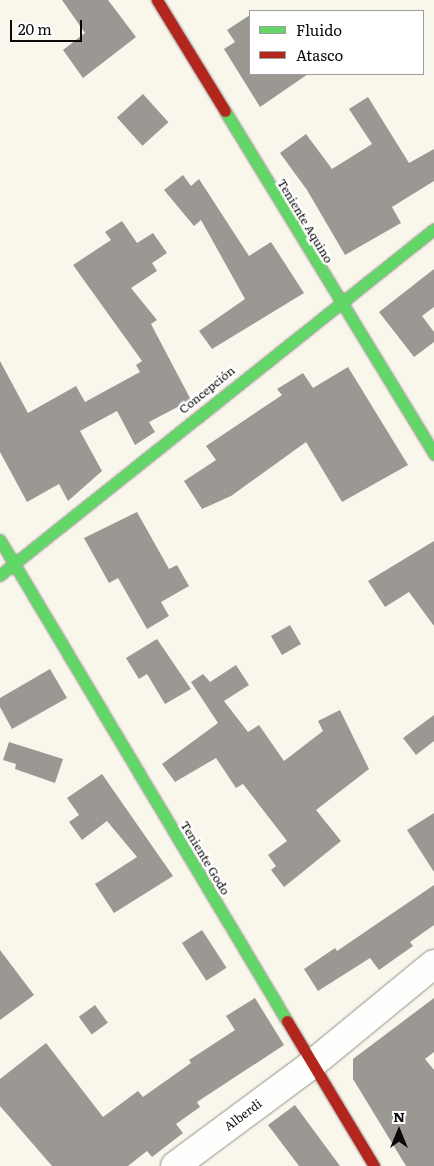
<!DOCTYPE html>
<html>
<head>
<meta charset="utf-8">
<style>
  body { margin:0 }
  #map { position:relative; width:434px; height:1166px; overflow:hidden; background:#f9f6ec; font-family:Literata,serif }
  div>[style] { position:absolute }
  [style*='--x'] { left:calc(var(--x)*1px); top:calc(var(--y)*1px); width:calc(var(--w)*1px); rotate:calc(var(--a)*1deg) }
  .building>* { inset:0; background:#9b9893; transform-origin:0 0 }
  .roads { filter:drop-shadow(0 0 1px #92908c) drop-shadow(0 0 1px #92908c) }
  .street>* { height:28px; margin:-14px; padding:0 14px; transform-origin:14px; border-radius:14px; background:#fefefc }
  .fast>* { height:11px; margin:-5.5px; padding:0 5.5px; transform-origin:5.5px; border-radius:5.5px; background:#63d668 }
  .jam>* { height:11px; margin:-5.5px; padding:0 5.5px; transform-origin:5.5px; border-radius:5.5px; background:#b3261e }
  span { translate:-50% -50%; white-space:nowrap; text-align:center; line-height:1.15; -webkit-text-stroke:5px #fff; paint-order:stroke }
  .street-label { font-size:12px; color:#0a0a0a }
  .legend { position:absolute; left:249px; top:10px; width:175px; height:65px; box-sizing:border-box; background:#fff; border:1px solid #9d9d9d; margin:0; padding:6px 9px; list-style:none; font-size:15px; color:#0a0a0a }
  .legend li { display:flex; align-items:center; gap:10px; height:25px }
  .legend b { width:25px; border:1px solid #9d9d9d }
  .north { position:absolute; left:374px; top:1106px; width:50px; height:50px; -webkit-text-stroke:4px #fff; paint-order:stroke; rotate:0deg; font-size:14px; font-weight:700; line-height:20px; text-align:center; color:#0a0a0a }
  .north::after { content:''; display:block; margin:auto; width:18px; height:22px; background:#0a0a0a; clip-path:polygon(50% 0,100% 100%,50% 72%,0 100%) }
  .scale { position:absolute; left:10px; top:20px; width:72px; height:22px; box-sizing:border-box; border:2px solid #0a0a0a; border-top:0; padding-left:6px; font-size:15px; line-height:18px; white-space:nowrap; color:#0a0a0a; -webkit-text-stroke:4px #fff; paint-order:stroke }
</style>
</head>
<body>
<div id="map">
  <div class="building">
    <i style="clip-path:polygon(62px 0,108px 0,136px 37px,83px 78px,63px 50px,85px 33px)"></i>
    <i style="clip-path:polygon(250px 15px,250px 74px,308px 74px,260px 107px,224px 49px,235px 42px,227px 30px)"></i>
    <i style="left:143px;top:94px;width:38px;height:35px;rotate:48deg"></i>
    <i style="clip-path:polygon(368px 97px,409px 163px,434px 149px,434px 181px,392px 207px,401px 223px,345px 255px,307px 190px,280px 153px,306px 134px,332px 169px,372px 144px,349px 109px)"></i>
    <i style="clip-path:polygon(183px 175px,191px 186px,199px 179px,249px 256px,271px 242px,304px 293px,212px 349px,199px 331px,245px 299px,201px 220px,194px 226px,164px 190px)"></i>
    <i style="clip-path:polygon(122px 221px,137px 243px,153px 233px,167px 253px,152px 263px,157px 271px,131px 288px,157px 320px,151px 324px,191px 400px,149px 422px,155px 432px,135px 445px,117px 411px,80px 431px,102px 471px,68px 501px,59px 484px,27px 502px,0 452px,0 361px,28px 413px,76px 386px,85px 402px,140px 372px,136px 365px,142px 361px,73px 265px,111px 240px,105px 232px)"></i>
    <i style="clip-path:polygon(434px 269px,434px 307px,422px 316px,434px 332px,434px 342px,414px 357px,379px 312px)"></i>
    <i style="clip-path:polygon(348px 367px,408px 465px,342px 502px,306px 442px,231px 496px,202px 509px,184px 481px,216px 460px,206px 446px,282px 395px,277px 389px,303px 373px,313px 388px)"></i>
    <i style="clip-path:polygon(137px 512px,169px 569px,177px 565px,189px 586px,161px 602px,169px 616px,147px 629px,118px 578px,109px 583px,84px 538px)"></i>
    <i style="clip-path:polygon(434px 541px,434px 626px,409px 592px,385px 607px,368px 581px)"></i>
    <i style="left:290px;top:625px;width:22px;height:22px;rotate:60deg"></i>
    <i style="clip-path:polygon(157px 639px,191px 689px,165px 704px,147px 674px,139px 679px,126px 658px)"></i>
    <i style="clip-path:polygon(236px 665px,249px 685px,224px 701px,248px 732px,259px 725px,284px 761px,323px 731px,318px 721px,340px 710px,369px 769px,316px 810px,341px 841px,284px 887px,271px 870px,276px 866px,268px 855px,287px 841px,243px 784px,236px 788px,216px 758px,175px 782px,162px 764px,218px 723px,191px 682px,203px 674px,210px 682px)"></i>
    <i style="clip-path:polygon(50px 669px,67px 698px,12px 729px,0 707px,0 698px)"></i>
    <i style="clip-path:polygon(434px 715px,434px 741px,416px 755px,403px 738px)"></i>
    <i style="clip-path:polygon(9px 742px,63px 759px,55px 783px,15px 769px,16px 764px,3px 760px)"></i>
    <i style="clip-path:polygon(102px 774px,173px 876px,114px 913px,95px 884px,137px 857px,107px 821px,82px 840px,69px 822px,79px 815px,67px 798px)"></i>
    <i style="clip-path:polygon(434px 813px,434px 872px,407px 830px)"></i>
    <i style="clip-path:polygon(434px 885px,434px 925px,410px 942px,413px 946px,379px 970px,370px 958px,318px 991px,304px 969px,335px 948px,337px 951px)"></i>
    <i style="left:202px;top:930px;width:45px;height:24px;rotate:57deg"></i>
    <i style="clip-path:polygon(0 950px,34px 995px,0 1020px)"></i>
    <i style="clip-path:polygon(255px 998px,284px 1045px,197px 1102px,200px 1107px,176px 1124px,183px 1133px,152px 1157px,147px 1151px,128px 1166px,52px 1166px,0 1106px,0 1079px,46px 1043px,103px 1117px,138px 1091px,143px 1097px,191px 1063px,189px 1060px,235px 1030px,226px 1016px)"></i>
    <i style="clip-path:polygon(434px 998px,434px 1052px,425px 1059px,434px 1070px,434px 1166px,406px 1166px,353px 1079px,353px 1059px)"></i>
    <i style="left:95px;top:1005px;width:22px;height:20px;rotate:54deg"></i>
    <i style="clip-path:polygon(295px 1105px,340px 1166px,299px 1166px,268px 1125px)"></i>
  </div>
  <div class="roads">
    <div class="street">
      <i style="--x:175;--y:1166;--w:169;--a:-36.6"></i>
      <i style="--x:311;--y:1065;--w:159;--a:-39.4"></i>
    </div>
    <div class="fast">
      <i style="--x:225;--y:111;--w:402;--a:58.6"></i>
      <i style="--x:0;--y:540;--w:560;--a:59.18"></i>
      <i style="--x:0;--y:575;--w:555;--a:-38.56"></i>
    </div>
    <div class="jam">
      <i style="--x:157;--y:0;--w:130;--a:58.5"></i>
      <i style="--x:287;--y:1021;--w:169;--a:59"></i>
    </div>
  </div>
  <div class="street-label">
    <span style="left:305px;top:221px;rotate:59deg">Teniente Aquino</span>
    <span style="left:207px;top:390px;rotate:-39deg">Concepción</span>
    <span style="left:205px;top:858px;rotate:59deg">Teniente Godo</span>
    <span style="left:243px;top:1115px;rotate:-37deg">Alberdi</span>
  </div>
  <ul class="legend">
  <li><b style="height:6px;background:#63d668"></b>Fluido</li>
  <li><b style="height:6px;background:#b3261e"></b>Atasco</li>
  </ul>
  <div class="north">N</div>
  <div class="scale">20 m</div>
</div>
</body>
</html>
